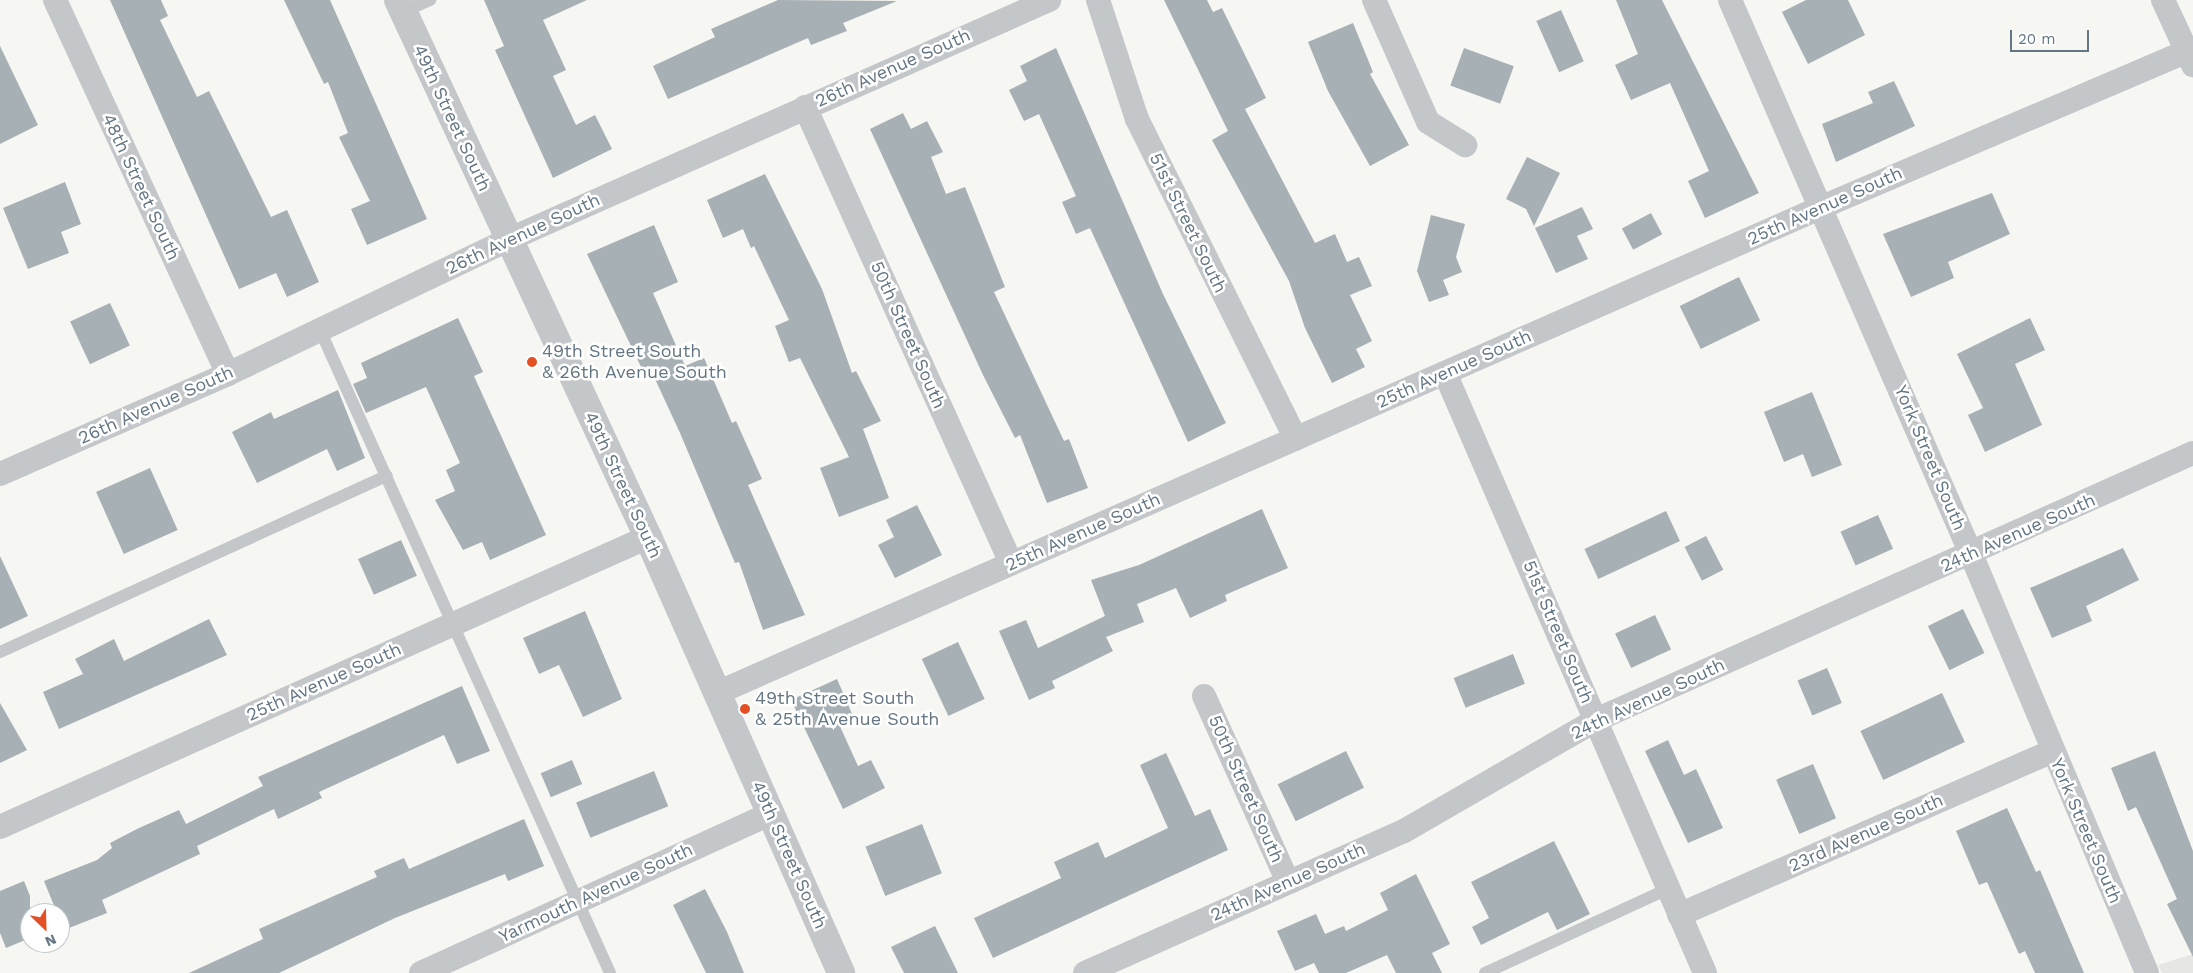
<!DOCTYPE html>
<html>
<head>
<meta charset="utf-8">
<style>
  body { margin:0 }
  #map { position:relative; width:2193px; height:973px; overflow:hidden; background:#f6f6f2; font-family:"Work Sans",sans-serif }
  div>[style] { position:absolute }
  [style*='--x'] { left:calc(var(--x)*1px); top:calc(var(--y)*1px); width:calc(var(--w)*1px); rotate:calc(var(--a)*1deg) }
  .built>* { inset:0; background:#e6e7e5 }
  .building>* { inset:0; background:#a7b0b5; transform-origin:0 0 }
  .service>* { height:12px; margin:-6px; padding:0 6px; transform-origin:6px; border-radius:6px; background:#c3c7ca }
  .minor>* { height:24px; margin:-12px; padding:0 12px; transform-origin:12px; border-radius:12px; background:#c3c7ca }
  .tertiary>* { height:28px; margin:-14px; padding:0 14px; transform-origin:14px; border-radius:14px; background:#c3c7ca }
  .dots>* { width:14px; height:14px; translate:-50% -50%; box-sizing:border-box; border:2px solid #fff; border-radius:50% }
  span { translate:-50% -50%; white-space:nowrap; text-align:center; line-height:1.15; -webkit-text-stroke:5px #fff; paint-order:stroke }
  .street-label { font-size:18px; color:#647683 }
  .poi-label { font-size:18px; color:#647683 }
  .left { translate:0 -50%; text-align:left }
  .north { position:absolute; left:20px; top:903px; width:50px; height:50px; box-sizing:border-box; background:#fff; border:1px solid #c1c8cd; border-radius:50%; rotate:156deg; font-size:14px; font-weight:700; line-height:20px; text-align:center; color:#647683 }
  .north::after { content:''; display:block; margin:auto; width:18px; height:22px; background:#e45023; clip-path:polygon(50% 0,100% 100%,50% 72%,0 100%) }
  .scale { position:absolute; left:2010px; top:30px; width:79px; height:22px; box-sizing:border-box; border:2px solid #647683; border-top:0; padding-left:6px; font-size:15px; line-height:18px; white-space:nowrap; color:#647683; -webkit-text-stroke:4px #fff; paint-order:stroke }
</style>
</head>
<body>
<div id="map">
  <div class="built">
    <i style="clip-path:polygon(2193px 954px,2193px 973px,2162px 973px,2158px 965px)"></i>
  </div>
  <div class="building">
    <i style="clip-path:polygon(110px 0,161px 0,168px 16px,160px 20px,197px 97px,209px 91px,271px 217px,287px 210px,319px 282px,287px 297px,276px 273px,239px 289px)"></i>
    <i style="clip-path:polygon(284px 0,330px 0,427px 219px,367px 245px,351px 209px,370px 201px,339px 137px,348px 133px,328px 82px,324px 84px)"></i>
    <i style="clip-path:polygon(484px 0,587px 0,543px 20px,566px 70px,553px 76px,576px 125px,595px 115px,612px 149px,553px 178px,495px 50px,504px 46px)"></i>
    <i style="clip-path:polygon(778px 0,897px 1px,843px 23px,847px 31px,811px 45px,808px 38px,668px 99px,653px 66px,715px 37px,711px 29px)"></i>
    <i style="clip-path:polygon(1164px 0,1207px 0,1213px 12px,1222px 8px,1266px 98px,1245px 109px,1315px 243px,1335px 234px,1347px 262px,1359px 257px,1372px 286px,1350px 295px,1372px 341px,1356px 349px,1365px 367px,1332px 383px,1305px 328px,1289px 281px,1212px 140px,1228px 131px)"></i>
    <i style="clip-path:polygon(1616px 0,1662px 0,1759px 193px,1705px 218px,1688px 181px,1709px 171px,1670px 83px,1631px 100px,1615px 65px,1638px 54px)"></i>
    <i style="clip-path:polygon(1806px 0,1848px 0,1865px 35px,1808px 64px,1782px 12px)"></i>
    <i style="left:1561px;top:10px;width:56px;height:27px;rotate:66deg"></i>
    <i style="clip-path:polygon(1353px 23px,1373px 72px,1370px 74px,1409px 145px,1370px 166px,1328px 91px,1308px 42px)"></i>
    <i style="clip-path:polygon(0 46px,38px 125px,0 144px)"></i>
    <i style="clip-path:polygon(1056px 48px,1163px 294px,1226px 423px,1188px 442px,1090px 228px,1076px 234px,1062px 202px,1076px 196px,1039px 114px,1024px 121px,1009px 90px,1027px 81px,1020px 66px)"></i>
    <i style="left:1464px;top:48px;width:53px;height:40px;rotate:20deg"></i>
    <i style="clip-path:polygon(1894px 81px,1915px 126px,1836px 162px,1822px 124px,1873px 103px,1868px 92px)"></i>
    <i style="clip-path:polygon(903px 113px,911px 129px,927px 121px,943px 152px,931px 157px,946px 194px,965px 187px,1005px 287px,994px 292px,1064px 441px,1069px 439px,1088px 488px,1047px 503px,1020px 435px,1015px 438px,983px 375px,870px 129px)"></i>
    <i style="clip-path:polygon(1527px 157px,1560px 173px,1534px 226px,1526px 209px,1506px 199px)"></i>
    <i style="clip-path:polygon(765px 174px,822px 289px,852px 373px,856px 371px,881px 421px,863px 429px,889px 498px,839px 517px,820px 468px,849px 457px,800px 358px,789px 362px,775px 326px,789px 320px,754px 246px,751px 248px,743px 229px,723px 238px,707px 200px)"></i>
    <i style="clip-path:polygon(65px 182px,81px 224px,61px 232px,69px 253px,28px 269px,3px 208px)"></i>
    <i style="clip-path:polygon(1992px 193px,2010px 234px,1948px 262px,1954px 278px,1911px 297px,1883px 234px)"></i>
    <i style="clip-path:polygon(1582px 207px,1593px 229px,1577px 236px,1588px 259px,1556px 273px,1535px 228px)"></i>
    <i style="left:1651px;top:213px;width:24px;height:33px;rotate:62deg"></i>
    <i style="clip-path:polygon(1431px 215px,1465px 224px,1456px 257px,1462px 272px,1443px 280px,1449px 295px,1429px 302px,1417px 271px)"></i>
    <i style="clip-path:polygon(654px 225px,678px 282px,653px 293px,685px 366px,704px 358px,732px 423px,736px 421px,762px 479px,748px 485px,805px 615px,763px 630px,739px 562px,735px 563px,680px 433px,649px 366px,642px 369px,587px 254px)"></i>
    <i style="left:1739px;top:277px;width:48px;height:66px;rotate:64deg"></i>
    <i style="left:110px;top:303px;width:47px;height:44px;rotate:65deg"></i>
    <i style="clip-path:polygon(458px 318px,483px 372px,474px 376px,546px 535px,490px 560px,482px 542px,463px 550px,435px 500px,455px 491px,446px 470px,460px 463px,426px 387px,366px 413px,353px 384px,367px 378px,361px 363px)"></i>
    <i style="clip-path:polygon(2030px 318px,2045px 350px,2015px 364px,2042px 425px,1985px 452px,1968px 415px,1983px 408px,1957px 354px)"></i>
    <i style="clip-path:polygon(338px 390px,365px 458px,337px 471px,327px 449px,257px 483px,232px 432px,271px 412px,274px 419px)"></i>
    <i style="clip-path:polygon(1812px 392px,1842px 465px,1812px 477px,1803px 454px,1784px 462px,1764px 412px)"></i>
    <i style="left:150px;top:468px;width:68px;height:59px;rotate:66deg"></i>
    <i style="clip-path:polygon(917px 505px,942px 555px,895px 578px,878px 545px,894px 537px,886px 520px)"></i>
    <i style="clip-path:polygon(1262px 509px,1288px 568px,1225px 595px,1227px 601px,1190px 618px,1176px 588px,1137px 604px,1144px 622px,1106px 637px,1113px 651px,1052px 681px,1055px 688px,1029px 700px,999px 631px,1026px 620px,1038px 648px,1105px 616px,1091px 580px,1139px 565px)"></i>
    <i style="left:1666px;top:511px;width:33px;height:90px;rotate:65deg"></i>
    <i style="left:1878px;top:515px;width:37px;height:41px;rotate:66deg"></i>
    <i style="left:1706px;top:536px;width:38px;height:24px;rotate:63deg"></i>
    <i style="left:401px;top:540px;width:39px;height:47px;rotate:66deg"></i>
    <i style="clip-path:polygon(2123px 548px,2139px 580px,2086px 606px,2092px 621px,2052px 638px,2030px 588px)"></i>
    <i style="clip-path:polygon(0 556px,28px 616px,0 629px)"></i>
    <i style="left:1963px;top:609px;width:49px;height:39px;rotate:64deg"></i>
    <i style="clip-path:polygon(585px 611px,622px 699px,583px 717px,559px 665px,539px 674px,523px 638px)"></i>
    <i style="left:1655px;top:615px;width:38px;height:44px;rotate:65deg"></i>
    <i style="clip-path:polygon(209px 619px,227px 655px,59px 729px,43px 692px,83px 674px,75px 659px,114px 639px,124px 661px)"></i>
    <i style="left:958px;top:642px;width:63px;height:40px;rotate:65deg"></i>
    <i style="left:1513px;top:654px;width:32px;height:64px;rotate:68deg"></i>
    <i style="left:1827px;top:668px;width:38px;height:32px;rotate:67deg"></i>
    <i style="clip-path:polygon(837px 679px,853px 716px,838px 722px,858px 766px,871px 760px,885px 788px,843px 809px,791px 700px)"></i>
    <i style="clip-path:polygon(462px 686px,490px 751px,457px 764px,444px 735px,319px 792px,322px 798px,278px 819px,274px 809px,197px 846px,200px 854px,102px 900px,107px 913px,64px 930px,44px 881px,97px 860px,112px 848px,110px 843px,137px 829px,179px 810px,186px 824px,263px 786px,258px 777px)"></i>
    <i style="left:1942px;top:693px;width:54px;height:90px;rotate:65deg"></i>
    <i style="clip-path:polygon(0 703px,27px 750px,0 763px)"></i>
    <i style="clip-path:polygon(1668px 740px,1684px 775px,1696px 769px,1723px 828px,1688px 843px,1645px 751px)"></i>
    <i style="left:1346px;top:751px;width:41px;height:76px;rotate:64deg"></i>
    <i style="clip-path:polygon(2155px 751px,2193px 851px,2193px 957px,2167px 904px,2177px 899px,2136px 807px,2128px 811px,2111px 768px)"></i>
    <i style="clip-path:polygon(1166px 753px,1195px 816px,1210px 809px,1228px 850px,993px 958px,974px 918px,1061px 878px,1054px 862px,1098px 842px,1105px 858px,1168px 828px,1140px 765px)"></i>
    <i style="left:572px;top:760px;width:26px;height:34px;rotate:67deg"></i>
    <i style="left:1813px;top:764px;width:59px;height:40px;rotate:67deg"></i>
    <i style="left:654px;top:771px;width:38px;height:84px;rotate:68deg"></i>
    <i style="clip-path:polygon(2007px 808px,2036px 872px,2040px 870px,2084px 973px,2035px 973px,2025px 951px,2019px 954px,1987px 882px,1979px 885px,1956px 831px)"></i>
    <i style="clip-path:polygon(524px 819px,544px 866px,508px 881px,505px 874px,395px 918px,279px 973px,189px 973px,263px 939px,259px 929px,377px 877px,374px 871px,404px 858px,409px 869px)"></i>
    <i style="left:922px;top:824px;width:53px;height:61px;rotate:68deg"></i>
    <i style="clip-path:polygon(1554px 841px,1590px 914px,1557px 930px,1548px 912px,1481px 945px,1472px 927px,1489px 918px,1471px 882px)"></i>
    <i style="clip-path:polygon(1416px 874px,1450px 944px,1432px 953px,1442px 973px,1396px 973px,1387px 955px,1346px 973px,1319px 973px,1314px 963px,1295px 971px,1277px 931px,1316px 914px,1325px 934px,1344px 926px,1346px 931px,1388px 910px,1380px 893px)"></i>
    <i style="clip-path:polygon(24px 881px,30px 896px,30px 938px,6px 948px,0 933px,0 891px)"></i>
    <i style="clip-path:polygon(705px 889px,727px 932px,744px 973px,706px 973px,673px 905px)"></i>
    <i style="clip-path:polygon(935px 926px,958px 973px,904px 973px,891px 947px)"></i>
  </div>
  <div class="service">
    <i style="--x:403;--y:12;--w:30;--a:-24"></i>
    <i style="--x:320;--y:330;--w:705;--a:65.72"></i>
    <i style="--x:0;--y:652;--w:425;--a:-24.5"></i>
    <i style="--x:1485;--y:973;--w:201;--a:-24.7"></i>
  </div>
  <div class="minor">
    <i style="--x:55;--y:0;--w:412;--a:65.2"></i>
    <i style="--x:1098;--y:0;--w:125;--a:71.9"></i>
    <i style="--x:1137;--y:119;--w:357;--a:63.6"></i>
    <i style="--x:1374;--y:0;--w:133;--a:66.1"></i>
    <i style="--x:1428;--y:122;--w:44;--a:31.9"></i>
    <i style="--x:1730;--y:0;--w:604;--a:66.49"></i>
    <i style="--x:1971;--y:554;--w:454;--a:67.2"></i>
    <i style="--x:2163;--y:0;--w:72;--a:65.2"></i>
    <i style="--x:805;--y:107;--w:500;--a:65.69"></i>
    <i style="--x:1445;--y:373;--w:654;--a:66.57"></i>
    <i style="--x:0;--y:474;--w:249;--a:-23.7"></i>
    <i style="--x:228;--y:374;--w:313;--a:-25.6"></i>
    <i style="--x:510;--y:239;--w:590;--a:-23.91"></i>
    <i style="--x:717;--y:693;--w:1207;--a:-23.74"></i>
    <i style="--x:1822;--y:207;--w:403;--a:-23.1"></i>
    <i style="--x:1204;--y:696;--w:204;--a:65.7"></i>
    <i style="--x:0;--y:827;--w:710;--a:-24.11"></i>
    <i style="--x:1679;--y:915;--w:407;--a:-23.7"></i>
    <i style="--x:421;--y:973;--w:384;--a:-24.5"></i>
    <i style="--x:1085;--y:973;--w:349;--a:-24"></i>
    <i style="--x:1404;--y:831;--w:222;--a:-30"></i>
    <i style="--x:1596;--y:720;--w:654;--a:-24.1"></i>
  </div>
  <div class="tertiary">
    <i style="--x:398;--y:0;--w:592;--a:65.04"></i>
    <i style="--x:648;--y:537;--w:477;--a:66.1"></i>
  </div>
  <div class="dots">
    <i style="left:532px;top:362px;background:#e45023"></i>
    <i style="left:745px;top:709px;background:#e45023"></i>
  </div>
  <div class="street-label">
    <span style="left:893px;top:68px;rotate:-24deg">26th Avenue South</span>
    <span style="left:452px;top:118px;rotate:65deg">49th Street South</span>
    <span style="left:141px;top:187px;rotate:65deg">48th Street South</span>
    <span style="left:1825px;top:206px;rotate:-24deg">25th Avenue South</span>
    <span style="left:1188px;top:223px;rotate:64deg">51st Street South</span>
    <span style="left:523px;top:234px;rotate:-25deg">26th Avenue South</span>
    <span style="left:908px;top:335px;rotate:66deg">50th Street South</span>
    <span style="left:1454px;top:369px;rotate:-24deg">25th Avenue South</span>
    <span style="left:156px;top:405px;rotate:-24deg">26th Avenue South</span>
    <span style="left:1930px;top:458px;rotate:67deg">York Street South</span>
    <span style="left:623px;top:485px;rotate:65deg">49th Street South</span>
    <span style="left:1083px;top:532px;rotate:-24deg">25th Avenue South</span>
    <span style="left:2018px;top:533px;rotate:-24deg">24th Avenue South</span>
    <span style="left:1558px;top:632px;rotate:67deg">51st Street South</span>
    <span style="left:324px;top:682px;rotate:-24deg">25th Avenue South</span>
    <span style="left:1648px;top:699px;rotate:-25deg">24th Avenue South</span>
    <span style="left:1246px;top:789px;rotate:66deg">50th Street South</span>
    <span style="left:2086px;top:831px;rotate:67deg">York Street South</span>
    <span style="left:1866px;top:833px;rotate:-24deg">23rd Avenue South</span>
    <span style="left:789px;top:855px;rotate:66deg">49th Street South</span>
    <span style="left:1288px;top:882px;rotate:-24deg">24th Avenue South</span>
    <span style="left:596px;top:893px;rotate:-25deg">Yarmouth Avenue South</span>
  </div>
  <div class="poi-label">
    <span class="left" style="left:542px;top:362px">49th Street South<br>&amp; 26th Avenue South</span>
    <span class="left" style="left:755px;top:709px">49th Street South<br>&amp; 25th Avenue South</span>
  </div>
  <div class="north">N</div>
  <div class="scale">20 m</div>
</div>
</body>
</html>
